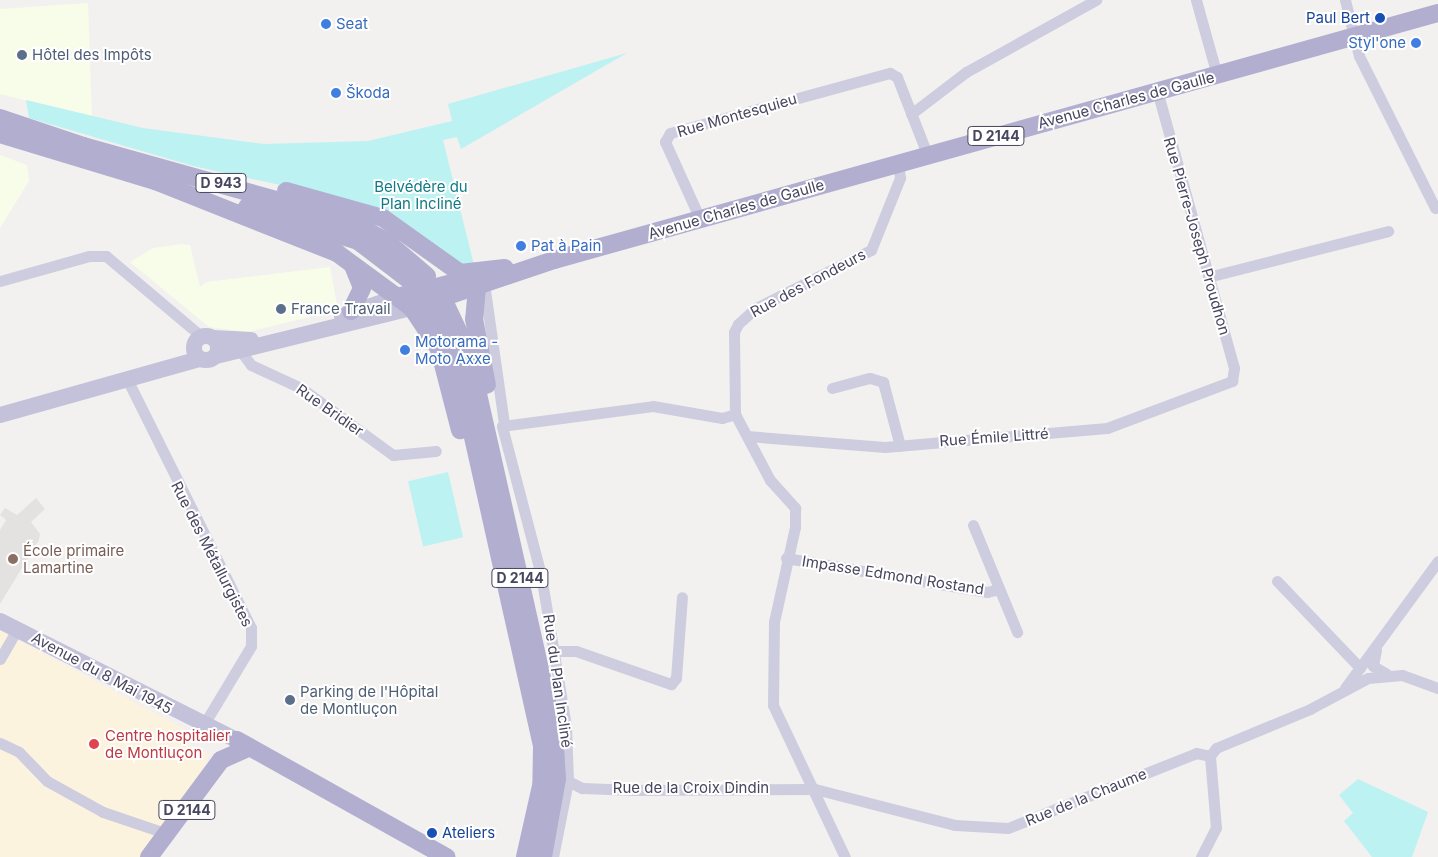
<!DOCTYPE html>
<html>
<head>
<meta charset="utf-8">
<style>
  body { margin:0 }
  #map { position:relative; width:1438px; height:857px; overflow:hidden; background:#f2f1ef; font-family:Inter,sans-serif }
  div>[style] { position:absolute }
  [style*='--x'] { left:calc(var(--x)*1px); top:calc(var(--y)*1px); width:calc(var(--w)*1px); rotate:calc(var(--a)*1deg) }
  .commercial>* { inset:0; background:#f7fde9 }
  .education>* { inset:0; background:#e3e2e1 }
  .medical>* { inset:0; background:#fcf3df }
  .green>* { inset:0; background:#bcf2f1; transform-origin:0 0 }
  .street>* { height:11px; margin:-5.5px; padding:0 5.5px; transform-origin:5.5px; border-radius:5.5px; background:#cecde0 }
  .secondary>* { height:16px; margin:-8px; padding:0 8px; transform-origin:8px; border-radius:8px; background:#c4c1da }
  .secondary>.ring { margin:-8px; padding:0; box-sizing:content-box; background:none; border:16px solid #c4c1da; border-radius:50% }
  .primary>* { height:18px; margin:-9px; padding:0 9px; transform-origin:9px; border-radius:9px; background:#b1aed0 }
  .dots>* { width:14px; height:14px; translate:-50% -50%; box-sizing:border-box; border:2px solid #fff; border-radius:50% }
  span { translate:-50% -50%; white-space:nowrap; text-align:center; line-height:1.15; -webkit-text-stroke:4px #fff; paint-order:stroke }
  .shield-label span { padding:1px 4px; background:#fff; border:1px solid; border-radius:4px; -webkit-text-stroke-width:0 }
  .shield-label { font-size:14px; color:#48465e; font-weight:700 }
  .transit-label { font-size:15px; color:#164399 }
  .right { translate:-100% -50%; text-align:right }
  .left { translate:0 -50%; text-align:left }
  .shop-label { font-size:15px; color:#366cbe }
  .service-label { font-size:15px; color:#4e5e75 }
  .street-label { font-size:15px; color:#48465e }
  .park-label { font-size:15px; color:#117b85 }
  .education-label { font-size:15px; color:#785e54 }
  .health-label { font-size:15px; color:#be3a42 }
</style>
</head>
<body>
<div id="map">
  <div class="commercial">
    <i style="clip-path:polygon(88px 3px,92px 117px,0 94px,0 9px)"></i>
    <i style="clip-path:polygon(0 155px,27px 165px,29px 181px,0 228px)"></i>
    <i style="clip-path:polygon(182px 244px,190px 245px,200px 287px,206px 282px,330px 267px,338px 310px,248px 332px,209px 327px,130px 262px,153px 248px)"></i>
  </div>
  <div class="education">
    <i style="clip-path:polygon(36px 498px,45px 509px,31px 522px,40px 534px,39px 540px,0 604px,0 530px,6px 520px,0 515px,5px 508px,17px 515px)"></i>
  </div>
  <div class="medical">
    <i style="clip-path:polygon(0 630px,188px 731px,183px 741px,210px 755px,182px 805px,141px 857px,0 857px)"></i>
  </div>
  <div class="green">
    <i style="clip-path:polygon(627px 53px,461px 149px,457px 137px,443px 140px,475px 269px,446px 259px,422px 236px,289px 187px,193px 166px,29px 118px,26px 100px,143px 128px,264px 144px,368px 141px,452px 121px,448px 104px)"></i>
    <i style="left:448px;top:472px;width:67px;height:41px;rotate:77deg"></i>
    <i style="clip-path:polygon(1358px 779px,1428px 812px,1412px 857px,1372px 857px,1344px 821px,1353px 813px,1339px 795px)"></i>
  </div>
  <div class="street">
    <i style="--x:1196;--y:0;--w:78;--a:74.4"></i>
    <i style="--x:1345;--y:0;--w:58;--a:76"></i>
    <i style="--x:1359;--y:56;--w:170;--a:63.4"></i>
    <i style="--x:911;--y:114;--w:69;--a:-37.4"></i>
    <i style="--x:966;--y:72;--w:149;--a:-29"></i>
    <i style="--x:700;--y:219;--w:85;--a:-114.4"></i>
    <i style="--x:665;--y:142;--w:10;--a:-61"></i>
    <i style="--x:670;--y:133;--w:228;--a:-15.3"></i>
    <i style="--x:890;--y:73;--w:8;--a:30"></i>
    <i style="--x:897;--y:77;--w:83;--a:68.7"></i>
    <i style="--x:1208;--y:277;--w:186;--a:-14.3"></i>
    <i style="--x:0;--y:281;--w:92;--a:-15.7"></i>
    <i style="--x:89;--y:256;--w:17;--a:0"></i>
    <i style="--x:106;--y:256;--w:124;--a:40.1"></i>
    <i style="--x:484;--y:283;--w:142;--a:81.9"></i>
    <i style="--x:236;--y:345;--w:25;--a:53"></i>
    <i style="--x:251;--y:365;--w:55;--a:24.7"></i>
    <i style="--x:301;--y:388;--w:114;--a:36.1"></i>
    <i style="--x:393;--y:455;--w:43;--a:-5.3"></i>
    <i style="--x:127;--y:379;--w:278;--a:63.5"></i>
    <i style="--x:251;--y:628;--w:18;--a:90"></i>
    <i style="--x:251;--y:646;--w:93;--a:121"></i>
    <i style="--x:832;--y:388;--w:39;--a:-15"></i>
    <i style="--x:870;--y:378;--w:14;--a:17"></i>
    <i style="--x:883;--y:382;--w:66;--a:75.1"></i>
    <i style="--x:735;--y:414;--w:75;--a:62.1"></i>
    <i style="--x:770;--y:480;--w:38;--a:48"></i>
    <i style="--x:795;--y:508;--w:19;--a:90"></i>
    <i style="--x:795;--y:527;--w:97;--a:102.5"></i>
    <i style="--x:774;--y:622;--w:83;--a:90.7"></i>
    <i style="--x:773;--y:705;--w:168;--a:64.7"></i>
    <i style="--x:747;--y:436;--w:138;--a:4.6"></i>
    <i style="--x:885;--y:447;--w:223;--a:-4.9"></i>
    <i style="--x:1107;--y:428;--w:134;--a:-20.6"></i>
    <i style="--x:1232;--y:381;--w:13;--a:-81"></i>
    <i style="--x:1234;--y:368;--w:288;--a:-105.5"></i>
    <i style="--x:973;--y:525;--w:116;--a:67.6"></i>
    <i style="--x:786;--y:558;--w:204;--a:9.6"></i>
    <i style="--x:987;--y:592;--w:12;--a:-14"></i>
    <i style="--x:1277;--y:581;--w:120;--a:46.3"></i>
    <i style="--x:1376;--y:650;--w:16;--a:101"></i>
    <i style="--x:1373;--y:666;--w:16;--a:30"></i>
    <i style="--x:556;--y:651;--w:20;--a:0"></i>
    <i style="--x:576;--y:651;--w:101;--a:19.2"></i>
    <i style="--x:671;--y:684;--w:8;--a:-50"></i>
    <i style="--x:676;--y:678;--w:81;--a:-85.8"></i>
    <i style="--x:0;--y:659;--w:34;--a:-60"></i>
    <i style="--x:1345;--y:688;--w:157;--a:-53.8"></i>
    <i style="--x:0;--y:743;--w:21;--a:25"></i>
    <i style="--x:19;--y:752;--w:40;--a:46"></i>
    <i style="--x:47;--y:781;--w:64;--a:29"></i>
    <i style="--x:103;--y:812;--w:69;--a:18.7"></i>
    <i style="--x:1210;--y:756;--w:10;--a:-53"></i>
    <i style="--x:1216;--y:748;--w:102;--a:-22.5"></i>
    <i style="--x:1310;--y:709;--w:66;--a:-28.1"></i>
    <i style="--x:1368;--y:678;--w:34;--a:-5"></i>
    <i style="--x:1402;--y:675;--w:38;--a:20"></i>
    <i style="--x:568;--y:781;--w:16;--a:27"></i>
    <i style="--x:582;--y:788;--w:53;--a:2.2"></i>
    <i style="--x:635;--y:790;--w:180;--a:-0.3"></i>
    <i style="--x:815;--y:789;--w:145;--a:14.4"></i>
    <i style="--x:955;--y:825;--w:53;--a:3.2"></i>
    <i style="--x:1008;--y:828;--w:202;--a:-21.7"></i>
    <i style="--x:1196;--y:753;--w:14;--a:12"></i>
    <i style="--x:553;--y:857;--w:77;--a:-78.8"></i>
    <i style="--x:568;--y:781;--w:55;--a:-92.1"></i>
    <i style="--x:566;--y:726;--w:153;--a:-99.4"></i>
    <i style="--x:541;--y:575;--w:154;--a:-104.7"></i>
    <i style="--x:502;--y:426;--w:152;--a:-7.5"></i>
    <i style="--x:653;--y:406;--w:70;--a:9.9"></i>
    <i style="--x:722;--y:418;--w:14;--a:-17"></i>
    <i style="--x:735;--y:414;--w:82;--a:-90.7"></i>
    <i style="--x:734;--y:332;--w:9;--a:-63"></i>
    <i style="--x:738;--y:324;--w:24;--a:-42"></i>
    <i style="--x:756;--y:308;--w:129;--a:-26.8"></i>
    <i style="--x:871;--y:250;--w:78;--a:-68.1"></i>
    <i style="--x:900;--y:178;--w:15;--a:-98"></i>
    <i style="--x:1201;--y:857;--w:33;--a:-63"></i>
    <i style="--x:1216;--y:828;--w:72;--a:-94.8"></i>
  </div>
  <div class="secondary">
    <i style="--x:342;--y:316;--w:55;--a:-19.1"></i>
    <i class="ring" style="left:194px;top:336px;width:8px;height:8px"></i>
    <i style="--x:213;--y:338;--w:38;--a:3"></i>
    <i style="--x:216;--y:356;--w:202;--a:-13.8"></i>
    <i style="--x:0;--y:415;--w:207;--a:-15.7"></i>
    <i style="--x:0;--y:621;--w:265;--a:26.7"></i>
  </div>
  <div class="primary">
    <i style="--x:0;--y:118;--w:88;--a:18.6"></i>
    <i style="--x:83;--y:146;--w:271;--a:15.6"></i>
    <i style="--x:344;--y:219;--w:47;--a:27.6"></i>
    <i style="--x:386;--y:241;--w:54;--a:40.5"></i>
    <i style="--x:0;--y:134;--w:172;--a:16.9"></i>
    <i style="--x:155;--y:181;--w:196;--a:21.6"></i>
    <i style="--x:337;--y:253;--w:93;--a:36.3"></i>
    <i style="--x:412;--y:308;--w:49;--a:56.6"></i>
    <i style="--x:439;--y:349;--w:84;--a:75.5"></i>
    <i style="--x:286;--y:191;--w:101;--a:15.6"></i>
    <i style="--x:383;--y:218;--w:95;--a:35.5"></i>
    <i style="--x:460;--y:273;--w:45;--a:-6.3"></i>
    <i style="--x:247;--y:207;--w:116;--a:17"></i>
    <i style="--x:358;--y:241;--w:69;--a:37.4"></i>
    <i style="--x:477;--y:287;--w:32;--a:95"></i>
    <i style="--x:474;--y:319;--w:67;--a:78.9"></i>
    <i style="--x:401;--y:296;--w:76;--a:-14.4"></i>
    <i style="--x:446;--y:305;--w:54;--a:64.9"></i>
    <i style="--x:469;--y:354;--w:385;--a:77.3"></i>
    <i style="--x:554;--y:730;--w:49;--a:86.5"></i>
    <i style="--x:557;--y:779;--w:79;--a:100.2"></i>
    <i style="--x:412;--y:308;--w:150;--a:-18.7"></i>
    <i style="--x:554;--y:260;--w:918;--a:-15.61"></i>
    <i style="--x:351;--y:311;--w:25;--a:-64"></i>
    <i style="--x:362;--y:288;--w:24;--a:-112"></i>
    <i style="--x:434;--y:312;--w:81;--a:69.8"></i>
    <i style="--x:462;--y:388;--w:368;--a:77.4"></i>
    <i style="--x:542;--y:747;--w:39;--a:91"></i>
    <i style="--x:541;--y:786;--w:73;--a:102.7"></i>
    <i style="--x:237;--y:740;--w:240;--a:29.2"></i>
    <i style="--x:149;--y:857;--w:121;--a:-53.4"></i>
    <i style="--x:221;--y:760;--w:27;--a:-24"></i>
  </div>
  <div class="dots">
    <i style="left:1380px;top:18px;background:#1a4fb4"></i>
    <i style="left:326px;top:24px;background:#3f7fe0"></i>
    <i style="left:1416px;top:43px;background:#3f7fe0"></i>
    <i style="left:22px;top:55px;background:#5c6f8a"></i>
    <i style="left:336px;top:93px;background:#3f7fe0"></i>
    <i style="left:521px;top:246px;background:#3f7fe0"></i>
    <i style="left:281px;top:309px;background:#5c6f8a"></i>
    <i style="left:405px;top:350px;background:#3f7fe0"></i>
    <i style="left:13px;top:559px;background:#8d6e63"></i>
    <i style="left:290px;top:700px;background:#5c6f8a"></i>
    <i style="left:94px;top:744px;background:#e0444e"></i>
    <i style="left:432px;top:833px;background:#1a4fb4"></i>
  </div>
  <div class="shield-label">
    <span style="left:996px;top:136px">D 2144</span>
    <span style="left:221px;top:183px">D 943</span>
    <span style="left:520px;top:578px">D 2144</span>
    <span style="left:187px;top:810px">D 2144</span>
  </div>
  <div class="transit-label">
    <span class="right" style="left:1370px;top:18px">Paul Bert</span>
    <span class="left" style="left:442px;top:833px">Ateliers</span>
  </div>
  <div class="shop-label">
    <span class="left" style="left:336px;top:24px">Seat</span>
    <span class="right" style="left:1406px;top:43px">Styl'one</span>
    <span class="left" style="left:346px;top:93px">Škoda</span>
    <span class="left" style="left:531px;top:246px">Pat à Pain</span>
    <span class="left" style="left:415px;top:350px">Motorama -<br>Moto Axxe</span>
  </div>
  <div class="service-label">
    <span class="left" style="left:32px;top:55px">Hôtel des Impôts</span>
    <span class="left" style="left:291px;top:309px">France Travail</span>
    <span class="left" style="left:300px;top:700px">Parking de l'Hôpital<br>de Montluçon</span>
  </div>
  <div class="street-label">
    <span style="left:1126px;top:100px;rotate:-15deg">Avenue Charles de Gaulle</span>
    <span style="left:737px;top:115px;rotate:-16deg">Rue Montesquieu</span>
    <span style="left:736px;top:209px;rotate:-16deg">Avenue Charles de Gaulle</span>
    <span style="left:1197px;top:236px;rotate:74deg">Rue Pierre-Joseph Proudhon</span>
    <span style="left:808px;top:283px;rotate:-28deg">Rue des Fondeurs</span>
    <span style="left:330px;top:410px;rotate:35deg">Rue Bridier</span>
    <span style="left:994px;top:437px;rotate:-4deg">Rue Émile Littré</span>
    <span style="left:212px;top:554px;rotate:63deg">Rue des Métallurgistes</span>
    <span style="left:893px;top:575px;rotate:9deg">Impasse Edmond Rostand</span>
    <span style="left:102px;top:673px;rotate:28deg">Avenue du 8 Mai 1945</span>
    <span style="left:558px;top:681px;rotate:82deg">Rue du Plan Incliné</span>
    <span style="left:691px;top:788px">Rue de la Croix Dindin</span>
    <span style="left:1086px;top:797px;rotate:-22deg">Rue de la Chaume</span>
  </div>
  <div class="park-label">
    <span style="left:421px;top:195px">Belvédère du<br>Plan Incliné</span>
  </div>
  <div class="education-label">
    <span class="left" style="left:23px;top:559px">École primaire<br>Lamartine</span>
  </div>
  <div class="health-label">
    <span class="left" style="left:105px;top:744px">Centre hospitalier<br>de Montluçon</span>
  </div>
</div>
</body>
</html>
